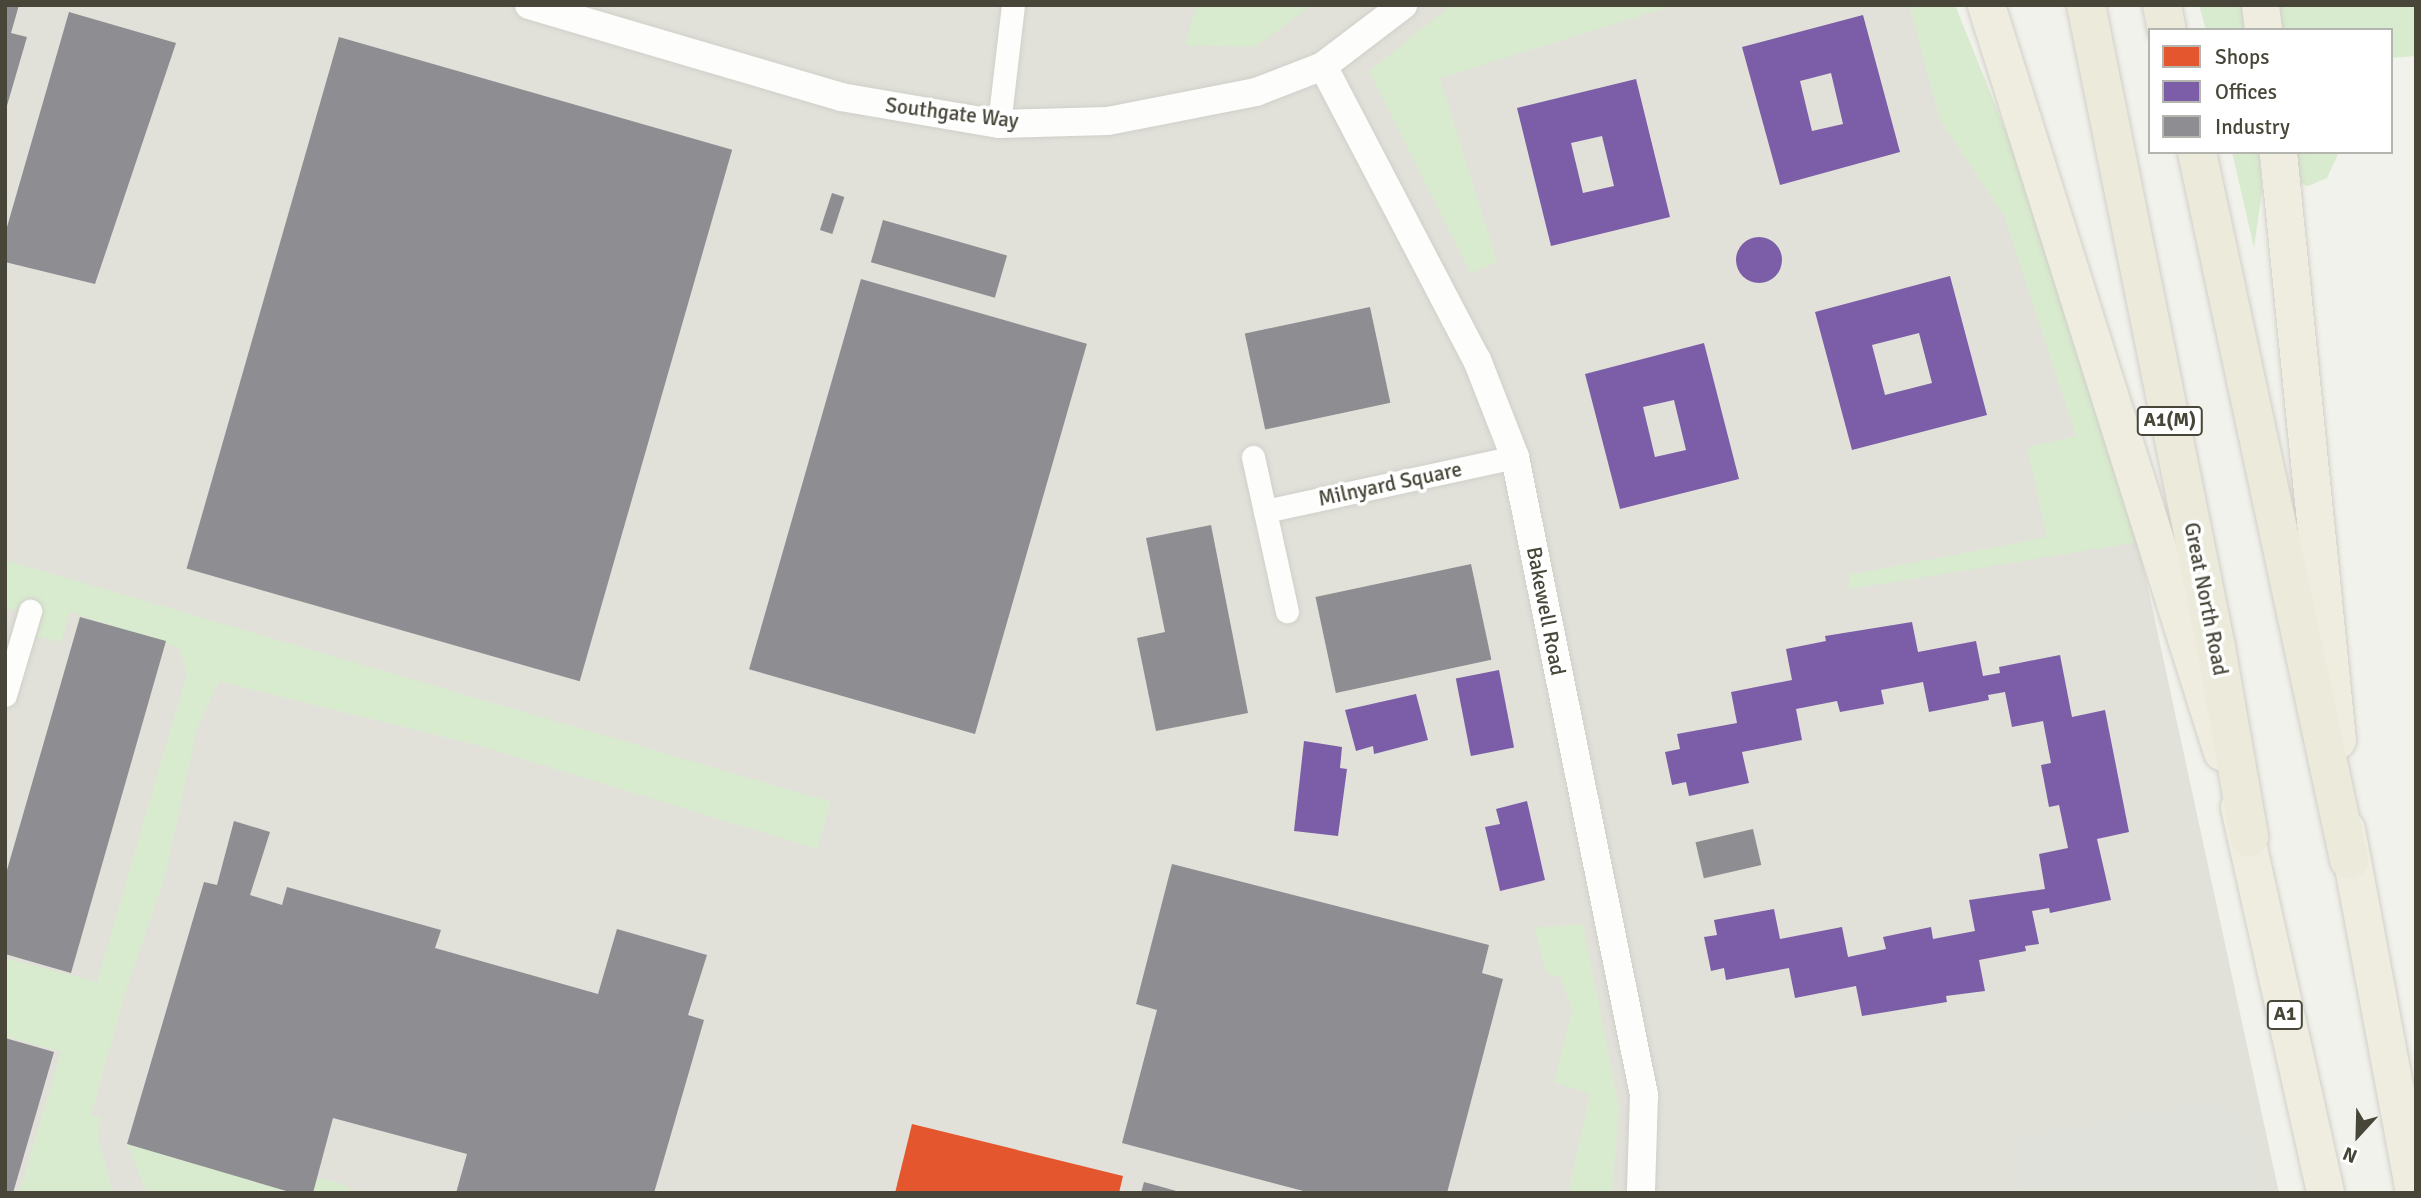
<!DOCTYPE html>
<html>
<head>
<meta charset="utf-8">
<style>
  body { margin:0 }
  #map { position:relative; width:2421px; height:1198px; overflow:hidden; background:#f2f2ec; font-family:Signika,sans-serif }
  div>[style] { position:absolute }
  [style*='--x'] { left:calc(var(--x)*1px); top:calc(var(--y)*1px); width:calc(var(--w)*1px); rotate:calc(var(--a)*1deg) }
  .industrial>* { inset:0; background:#e1e1da }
  .green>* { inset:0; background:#d8ebce }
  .parking>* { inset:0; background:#e1e1dc }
  .shops>* { inset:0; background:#e4572e }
  .offices>* { inset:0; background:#7b5ea7; transform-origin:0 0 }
  .round { border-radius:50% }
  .industry>* { inset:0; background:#8d8d92; transform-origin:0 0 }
  .roads { filter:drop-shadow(0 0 2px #d0cfc9) drop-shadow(0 0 2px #d0cfc9) }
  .minor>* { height:23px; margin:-11.5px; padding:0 11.5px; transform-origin:11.5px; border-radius:11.5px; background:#fdfdfc }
  .tertiary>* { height:28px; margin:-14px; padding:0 14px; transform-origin:14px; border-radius:14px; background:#fdfdfc }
  .trunk>* { height:37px; margin:-18.5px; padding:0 18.5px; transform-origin:18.5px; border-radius:18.5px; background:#eeede0 }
  .motorway>* { height:38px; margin:-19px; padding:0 19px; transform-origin:19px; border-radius:19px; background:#ebeadb }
  span { translate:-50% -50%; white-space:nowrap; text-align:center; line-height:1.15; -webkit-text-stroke:7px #fff; paint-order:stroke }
  .shield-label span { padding:2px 5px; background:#fff; border:2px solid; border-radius:5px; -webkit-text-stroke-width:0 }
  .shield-label { font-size:19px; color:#474638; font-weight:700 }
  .street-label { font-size:21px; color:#474638 }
  .frame { position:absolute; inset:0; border:7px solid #474638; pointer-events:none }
  .legend { position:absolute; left:2148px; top:28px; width:245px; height:126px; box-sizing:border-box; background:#fff; border:2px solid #b5b5af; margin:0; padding:9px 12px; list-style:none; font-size:21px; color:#474638 }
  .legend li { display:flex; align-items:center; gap:14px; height:35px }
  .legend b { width:35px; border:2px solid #b5b5af }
  .north { position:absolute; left:2323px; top:1100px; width:70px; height:70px; -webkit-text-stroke:5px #fff; paint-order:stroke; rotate:202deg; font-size:19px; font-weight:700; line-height:28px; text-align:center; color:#474638 }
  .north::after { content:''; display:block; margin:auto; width:24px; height:32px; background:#474638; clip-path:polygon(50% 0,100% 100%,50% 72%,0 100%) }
</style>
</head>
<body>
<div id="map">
  <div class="industrial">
    <i style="clip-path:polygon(5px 5px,1955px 5px,2138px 542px,2279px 1193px,5px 1193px)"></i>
  </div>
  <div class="green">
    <i style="clip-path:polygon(1197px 5px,1312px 5px,1255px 47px,1185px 45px)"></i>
    <i style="clip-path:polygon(1452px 5px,1675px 5px,1440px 78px,1497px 262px,1471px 273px,1369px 71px)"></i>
    <i style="clip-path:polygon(1909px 5px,1955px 5px,2015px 154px,2138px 542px,1850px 589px,1849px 575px,2047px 537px,2027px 447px,2076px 436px,2004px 216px,1940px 120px)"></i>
    <i style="clip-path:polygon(2199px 5px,2246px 5px,2247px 30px,2206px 30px)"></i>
    <i style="clip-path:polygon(2272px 5px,2416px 5px,2416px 56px,2391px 58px,2391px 30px,2275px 30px)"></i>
    <i style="clip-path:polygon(2232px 152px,2259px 152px,2262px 191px,2254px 248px)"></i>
    <i style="clip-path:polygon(2288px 152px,2339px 152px,2327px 178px,2308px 186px,2295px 182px)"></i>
    <i style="clip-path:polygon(5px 560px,831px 802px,817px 849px,480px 746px,219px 681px,197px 728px,165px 877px,126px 990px,91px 1115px,101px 1118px,98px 1137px,113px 1193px,19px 1193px,61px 1052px,5px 1036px,5px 958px,97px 982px,187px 673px,179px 648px,70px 612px,61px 642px,34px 636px,40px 616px,5px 608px)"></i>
    <i style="clip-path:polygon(1583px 924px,1619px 1108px,1612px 1193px,1568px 1193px,1590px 1094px,1554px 1082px,1572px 1009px,1560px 977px,1546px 972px,1534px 928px)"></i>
    <i style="clip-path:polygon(127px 1144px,293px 1193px,147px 1193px)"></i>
    <i style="clip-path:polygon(317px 1178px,343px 1184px,356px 1193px,313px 1193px)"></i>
  </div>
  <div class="parking">
    <i style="clip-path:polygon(2218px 1098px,2220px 1118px,2243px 1110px,2260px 1193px,2015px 1193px,2020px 1182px,2013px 1141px)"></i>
  </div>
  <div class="shops">
    <i style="clip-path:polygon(912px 1124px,1123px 1176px,1119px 1193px,895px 1193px)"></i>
  </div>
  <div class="offices">
    <i style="clip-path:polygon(evenodd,1863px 15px,1900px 152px,1780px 185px,1742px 47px,1863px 15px,1831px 73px,1843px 124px,1812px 131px,1800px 81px,1831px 73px)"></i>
    <i style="clip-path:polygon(evenodd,1636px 79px,1670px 217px,1551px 246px,1517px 108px,1636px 79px,1602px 136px,1614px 186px,1583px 193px,1571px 143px,1602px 136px)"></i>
    <i class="round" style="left:1736px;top:237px;width:46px;height:46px"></i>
    <i style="clip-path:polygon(evenodd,1950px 276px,1987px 415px,1852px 450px,1815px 312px,1950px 276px,1919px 333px,1932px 383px,1885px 395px,1872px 345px,1919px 333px)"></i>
    <i style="clip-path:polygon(evenodd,1704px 343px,1739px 479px,1620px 509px,1585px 374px,1704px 343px,1674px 400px,1686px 450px,1655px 457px,1643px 407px,1674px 400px)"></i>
    <i style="clip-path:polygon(1912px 622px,1918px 652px,1976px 641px,1983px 676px,2000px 673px,1999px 667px,2060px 655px,2072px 717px,2105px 710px,2129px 832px,2097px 839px,2111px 900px,2050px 913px,2049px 908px,2032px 911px,2039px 944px,2025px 946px,2026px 951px,1979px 960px,1985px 991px,1946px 996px,1947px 1002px,1862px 1016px,1856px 986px,1795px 998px,1789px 968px,1726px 980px,1724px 968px,1711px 971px,1704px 937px,1717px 935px,1714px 920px,1774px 909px,1780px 939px,1842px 927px,1848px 957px,1886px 949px,1883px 937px,1931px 927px,1933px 939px,1975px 931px,1969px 900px,2045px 889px,2039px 854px,2068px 848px,2059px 805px,2049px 807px,2041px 765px,2051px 763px,2043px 721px,2012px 727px,2005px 692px,1988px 695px,1989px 700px,1929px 712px,1923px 682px,1881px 690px,1884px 704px,1840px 712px,1837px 701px,1796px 709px,1802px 740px,1742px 752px,1749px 783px,1689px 796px,1686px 782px,1672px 785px,1665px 752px,1680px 749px,1677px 734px,1737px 723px,1731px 692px,1792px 680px,1786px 649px,1826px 641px,1825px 636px)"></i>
    <i style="left:1499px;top:670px;width:79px;height:44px;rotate:79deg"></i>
    <i style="clip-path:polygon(1416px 694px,1428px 740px,1374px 754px,1373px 746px,1356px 751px,1345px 710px)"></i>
    <i style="clip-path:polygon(1304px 741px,1342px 747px,1340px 768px,1347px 769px,1338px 836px,1294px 831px)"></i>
    <i style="clip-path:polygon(1527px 801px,1545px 880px,1500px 891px,1485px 827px,1500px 824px,1496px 809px)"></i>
  </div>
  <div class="industry">
    <i style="clip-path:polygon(5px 5px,19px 5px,11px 33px,27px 37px,6px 109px)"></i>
    <i style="clip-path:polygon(69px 12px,176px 43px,95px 284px,5px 262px,5px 234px)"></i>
    <i style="left:339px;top:37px;width:409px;height:553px;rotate:16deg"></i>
    <i style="left:832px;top:193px;width:13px;height:39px;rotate:18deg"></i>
    <i style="left:883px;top:220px;width:129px;height:44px;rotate:16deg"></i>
    <i style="left:861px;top:279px;width:235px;height:406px;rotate:16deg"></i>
    <i style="left:1370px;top:307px;width:98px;height:128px;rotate:78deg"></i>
    <i style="clip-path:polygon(1211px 525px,1248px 713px,1156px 731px,1137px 638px,1165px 632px,1146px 538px)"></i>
    <i style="left:1471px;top:564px;width:98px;height:159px;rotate:78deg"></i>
    <i style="clip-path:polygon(80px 617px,166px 641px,71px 973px,5px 954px,5px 877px)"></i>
    <i style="clip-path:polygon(234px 821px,270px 832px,250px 895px,282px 905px,287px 887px,441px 930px,435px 948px,598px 994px,617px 929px,707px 955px,688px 1015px,704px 1020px,654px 1193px,456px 1193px,467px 1154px,333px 1118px,313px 1193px,293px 1193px,127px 1144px,204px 882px,217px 885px)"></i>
    <i style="left:1753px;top:829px;width:37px;height:59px;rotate:77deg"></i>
    <i style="clip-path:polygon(1172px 864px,1489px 945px,1482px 973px,1503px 979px,1447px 1193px,1311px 1193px,1122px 1143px,1157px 1010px,1136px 1004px)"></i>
    <i style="clip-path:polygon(5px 1038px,54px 1052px,13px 1193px,5px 1193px)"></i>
    <i style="clip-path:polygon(1144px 1182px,1180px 1192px,1180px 1193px,1141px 1193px)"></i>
  </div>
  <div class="roads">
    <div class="minor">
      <i style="--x:999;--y:124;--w:120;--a:-83.3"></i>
      <i style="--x:1253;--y:457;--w:158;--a:77.6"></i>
      <i style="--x:1265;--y:511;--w:256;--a:-12.2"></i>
      <i style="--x:5;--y:695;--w:88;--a:-73.4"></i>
    </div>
    <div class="tertiary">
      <i style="--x:529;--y:5;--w:325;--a:16.4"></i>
      <i style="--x:841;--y:97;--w:160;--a:9.7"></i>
      <i style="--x:999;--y:124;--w:109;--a:-1.6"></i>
      <i style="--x:1108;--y:121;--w:151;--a:-11.1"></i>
      <i style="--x:1256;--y:92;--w:72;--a:-21.2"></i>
      <i style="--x:1323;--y:66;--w:101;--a:-37.3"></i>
      <i style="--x:1323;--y:66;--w:332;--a:62.4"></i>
      <i style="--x:1477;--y:360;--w:104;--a:68.6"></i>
      <i style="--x:1515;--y:457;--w:651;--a:78.57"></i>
      <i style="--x:1644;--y:1095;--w:98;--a:91.8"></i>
    </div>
    <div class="trunk">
      <i style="--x:1986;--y:5;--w:783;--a:72.47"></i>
      <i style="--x:2260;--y:5;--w:25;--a:83"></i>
      <i style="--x:2278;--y:152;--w:591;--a:84.27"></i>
      <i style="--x:2239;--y:807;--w:395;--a:77.4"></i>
      <i style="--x:2346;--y:829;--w:370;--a:79.4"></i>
    </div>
    <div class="motorway">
      <i style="--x:2086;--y:5;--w:655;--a:78.55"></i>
      <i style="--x:2216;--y:647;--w:193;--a:80.1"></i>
      <i style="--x:2162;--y:5;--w:25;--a:79"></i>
      <i style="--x:2197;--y:152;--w:724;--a:77.88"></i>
    </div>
  </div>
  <div class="shield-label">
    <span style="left:2170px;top:421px">A1(M)</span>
    <span style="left:2285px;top:1015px">A1</span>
  </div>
  <div class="street-label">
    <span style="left:952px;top:113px;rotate:7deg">Southgate Way</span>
    <span style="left:1390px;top:484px;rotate:-12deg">Milnyard Square</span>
    <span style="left:2206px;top:599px;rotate:79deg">Great North Road</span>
    <span style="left:1546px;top:611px;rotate:79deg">Bakewell Road</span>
  </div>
  <div class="frame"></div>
  <ul class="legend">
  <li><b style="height:19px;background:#e4572e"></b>Shops</li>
  <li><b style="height:19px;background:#7b5ea7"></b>Offices</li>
  <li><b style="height:19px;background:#8d8d92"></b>Industry</li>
  </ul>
  <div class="north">N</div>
</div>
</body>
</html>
